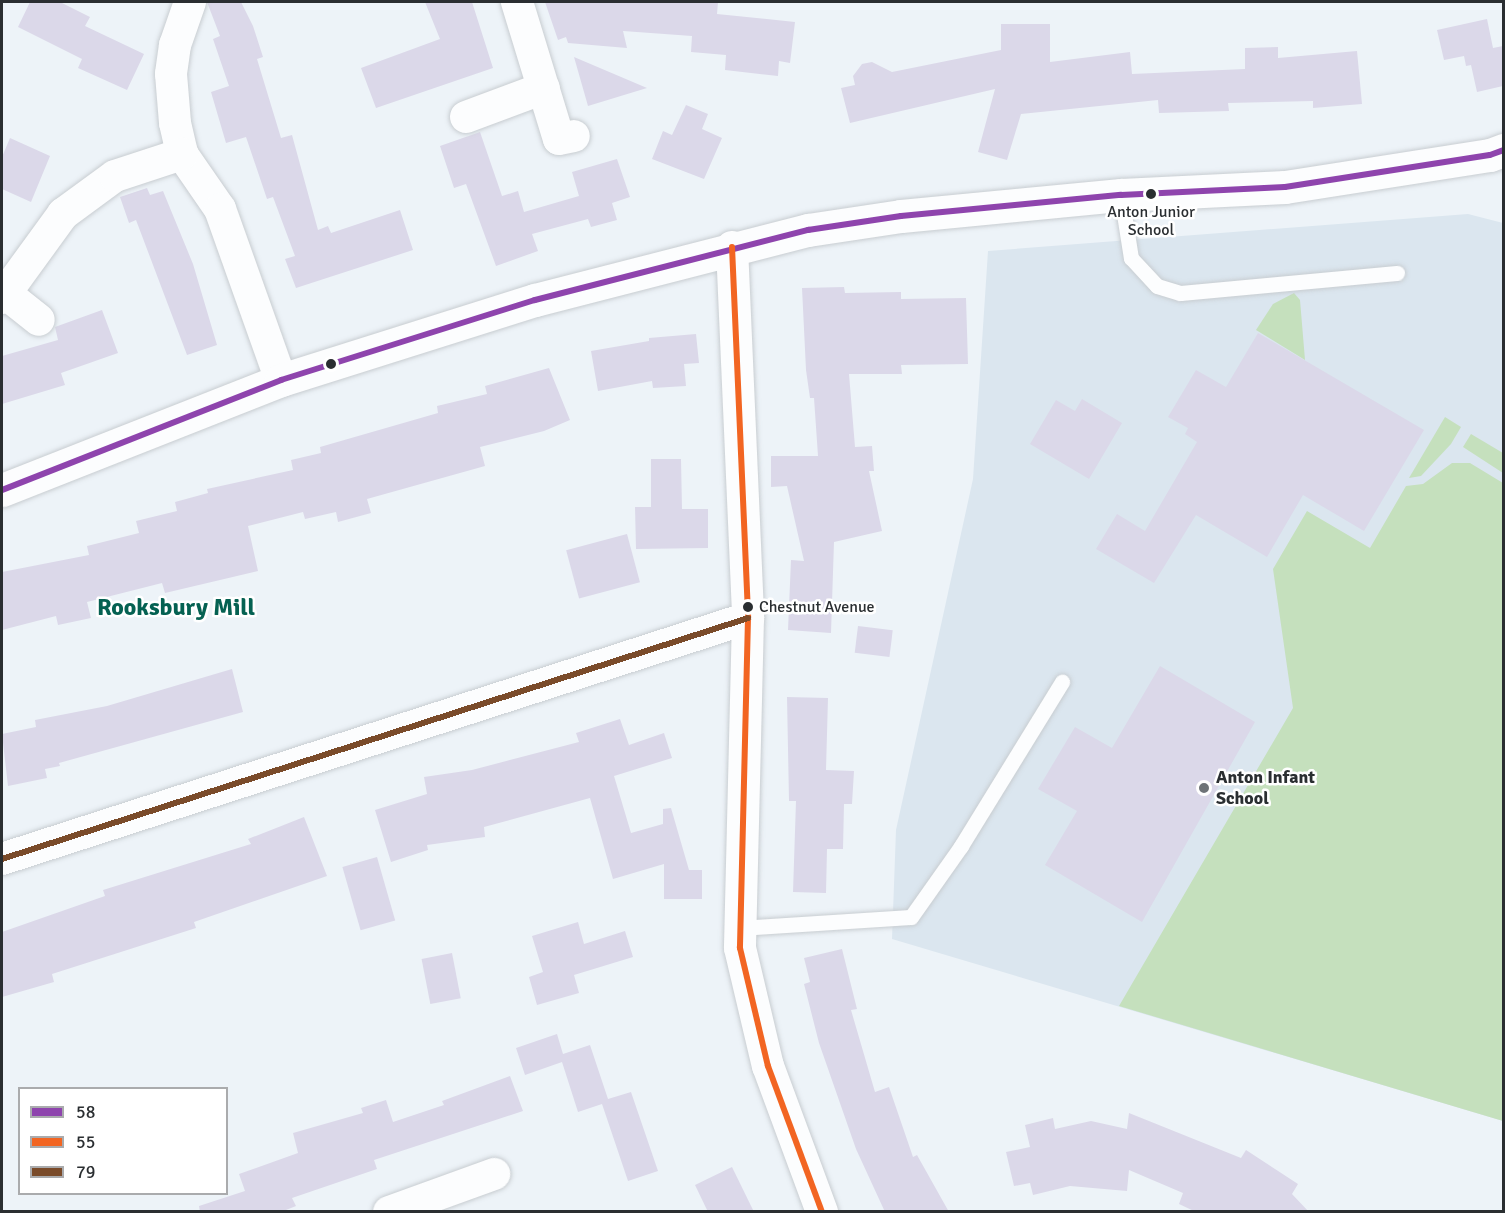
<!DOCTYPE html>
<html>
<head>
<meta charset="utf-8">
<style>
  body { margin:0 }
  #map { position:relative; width:1505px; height:1213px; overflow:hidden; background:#edf3f8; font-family:Signika,sans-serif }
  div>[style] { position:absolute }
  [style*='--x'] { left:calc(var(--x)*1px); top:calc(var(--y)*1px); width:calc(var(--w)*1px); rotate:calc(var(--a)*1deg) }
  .built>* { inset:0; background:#dbe6ef }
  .green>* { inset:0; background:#c5e0bd }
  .building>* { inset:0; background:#dbd8e9; transform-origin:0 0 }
  .roads { filter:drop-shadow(0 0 2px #c8cdd1) drop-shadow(0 0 2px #c8cdd1) }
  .service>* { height:15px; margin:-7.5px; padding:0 7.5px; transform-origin:7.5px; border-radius:7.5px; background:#fcfdfe }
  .minor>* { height:32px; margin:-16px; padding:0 16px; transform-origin:16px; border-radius:16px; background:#fcfdfe }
  .tertiary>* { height:33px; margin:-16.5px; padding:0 16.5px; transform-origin:16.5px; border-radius:16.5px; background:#fcfdfe }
  .bus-1>* { height:6px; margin:-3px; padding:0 3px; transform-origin:3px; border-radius:3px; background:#8e44ad }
  .bus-2>* { height:6px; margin:-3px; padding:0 3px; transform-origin:3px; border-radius:3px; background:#f26522 }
  .bus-3>* { height:6px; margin:-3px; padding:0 3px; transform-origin:3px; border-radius:3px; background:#7a4b2a }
  .dots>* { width:16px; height:16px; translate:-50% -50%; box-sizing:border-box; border:3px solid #fff; border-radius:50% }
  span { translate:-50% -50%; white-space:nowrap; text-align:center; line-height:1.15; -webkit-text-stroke:5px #fff; paint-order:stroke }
  .bus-label { font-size:16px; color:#2a2e31 }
  .left { translate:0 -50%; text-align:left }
  .poi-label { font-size:18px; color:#2a2e31; font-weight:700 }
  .district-label { font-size:24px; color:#056152; font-weight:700 }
  .frame { position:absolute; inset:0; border:3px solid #2a2e31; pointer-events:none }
  .legend { position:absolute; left:18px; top:1087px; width:210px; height:108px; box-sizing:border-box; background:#fff; border:2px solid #aaabad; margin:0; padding:8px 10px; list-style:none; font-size:18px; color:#2a2e31 }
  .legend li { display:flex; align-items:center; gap:12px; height:30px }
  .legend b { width:30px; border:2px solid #aaabad }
</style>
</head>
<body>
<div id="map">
  <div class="built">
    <i style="clip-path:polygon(1468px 214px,1503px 223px,1503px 1121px,892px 939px,896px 830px,973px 479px,988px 251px)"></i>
  </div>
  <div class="green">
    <i style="clip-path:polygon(1294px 293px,1300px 300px,1305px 360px,1256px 330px,1273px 304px)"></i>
    <i style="clip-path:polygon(1445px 417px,1461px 427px,1451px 444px,1421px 476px,1409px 478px)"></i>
    <i style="clip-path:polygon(1471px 434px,1503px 453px,1503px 473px,1463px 447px)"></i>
    <i style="clip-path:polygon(1452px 463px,1470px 463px,1503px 483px,1503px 1121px,1119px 1006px,1293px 708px,1273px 569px,1307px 511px,1370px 548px,1406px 486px,1423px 484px)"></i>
  </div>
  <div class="building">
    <i style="clip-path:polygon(30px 2px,60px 2px,90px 17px,85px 26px,144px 54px,127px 90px,78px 68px,82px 59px,18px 27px)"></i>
    <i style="clip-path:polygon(207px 2px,241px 2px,253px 26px,263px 57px,257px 59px,281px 138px,292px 135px,318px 230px,328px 226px,331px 233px,400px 210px,413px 250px,296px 288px,285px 259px,295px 256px,273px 197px,267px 199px,246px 137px,226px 143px,211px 92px,229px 86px,213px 39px,220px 36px)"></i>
    <i style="clip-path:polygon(425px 2px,472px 2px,493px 68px,376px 108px,361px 68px,440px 39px)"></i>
    <i style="clip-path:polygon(545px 2px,718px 2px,717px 14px,795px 22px,790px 63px,779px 61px,778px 76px,725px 70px,726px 55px,691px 52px,692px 36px,623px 31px,627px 48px,568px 43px,566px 37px,558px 40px)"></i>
    <i style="clip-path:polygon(1487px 19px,1493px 48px,1503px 46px,1503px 86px,1477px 92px,1471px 65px,1466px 66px,1464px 56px,1444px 60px,1437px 30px)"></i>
    <i style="clip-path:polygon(1001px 24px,1050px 24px,1050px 62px,1130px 52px,1132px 74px,1245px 69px,1245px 48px,1278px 47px,1278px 58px,1357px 51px,1362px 104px,1313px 108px,1313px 101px,1228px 103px,1229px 111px,1159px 113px,1158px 100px,1021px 114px,1007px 160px,978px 152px,995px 89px,850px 123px,841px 88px,855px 85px,853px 76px,862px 64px,872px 62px,892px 72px,1001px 50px)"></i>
    <i style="clip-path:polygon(574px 57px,647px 88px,588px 106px)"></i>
    <i style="clip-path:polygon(686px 105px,708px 114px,702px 129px,722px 138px,704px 179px,652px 159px,663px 131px,672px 135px)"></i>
    <i style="clip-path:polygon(480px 132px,502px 196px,518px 191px,524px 212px,579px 196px,572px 172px,617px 159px,630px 197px,612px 203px,617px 220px,591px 227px,588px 219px,532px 234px,538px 251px,496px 266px,466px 184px,454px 188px,440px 146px)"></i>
    <i style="clip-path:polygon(10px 138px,50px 156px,31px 202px,2px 189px,2px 157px)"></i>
    <i style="clip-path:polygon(147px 188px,150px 195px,163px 191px,193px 264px,217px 345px,187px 355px,136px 220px,129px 223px,120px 197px)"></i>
    <i style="clip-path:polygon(844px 287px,845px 293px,901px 292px,901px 299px,966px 298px,968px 364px,901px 365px,902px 374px,849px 374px,855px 447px,872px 446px,874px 471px,869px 471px,882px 531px,834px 542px,831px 633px,788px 630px,791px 560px,804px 561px,787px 486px,771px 487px,771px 456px,818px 456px,814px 398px,810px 398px,806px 370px,802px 288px)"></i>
    <i style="clip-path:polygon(102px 310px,118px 353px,61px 373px,65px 385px,2px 404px,2px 356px,58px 340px,55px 327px)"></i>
    <i style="clip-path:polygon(1258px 333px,1424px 430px,1364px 531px,1303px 495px,1267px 557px,1196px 515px,1154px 583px,1096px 549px,1117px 514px,1145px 531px,1197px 442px,1185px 434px,1188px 428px,1168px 417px,1196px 370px,1226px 387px)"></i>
    <i style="clip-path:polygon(696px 334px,699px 363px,684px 364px,686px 386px,653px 388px,652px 381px,598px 391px,591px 351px,649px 341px,649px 338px)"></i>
    <i style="clip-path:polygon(549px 368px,570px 420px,544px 431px,480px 447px,485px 466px,367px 499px,371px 513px,338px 522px,336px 512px,305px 519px,303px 512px,248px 526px,258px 571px,165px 593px,162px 583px,87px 602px,91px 618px,58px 625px,56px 616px,2px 630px,2px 572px,89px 555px,87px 546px,139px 533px,136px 521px,177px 511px,175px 502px,208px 493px,207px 489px,293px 470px,291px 460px,321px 453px,320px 447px,438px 413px,437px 406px,487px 394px,485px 386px)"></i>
    <i style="clip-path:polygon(1082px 399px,1122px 423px,1089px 479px,1030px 444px,1056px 400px,1075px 411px)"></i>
    <i style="clip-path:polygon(651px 459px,681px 459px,682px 509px,708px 509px,708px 548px,636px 549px,635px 507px,651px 507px)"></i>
    <i style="left:627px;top:534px;width:50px;height:63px;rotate:75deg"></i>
    <i style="left:858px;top:626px;width:35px;height:27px;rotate:7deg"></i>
    <i style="clip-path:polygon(1160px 666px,1255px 722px,1142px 922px,1045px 865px,1077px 811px,1038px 789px,1075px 727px,1112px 748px)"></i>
    <i style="clip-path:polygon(232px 669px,243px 712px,59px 763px,60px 766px,45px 769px,47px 778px,8px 786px,2px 734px,36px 727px,35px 720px,107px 706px)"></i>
    <i style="clip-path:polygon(787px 697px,828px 698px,826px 770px,854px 771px,852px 804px,844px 804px,843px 849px,827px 849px,826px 893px,793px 892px,796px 801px,789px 801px)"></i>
    <i style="clip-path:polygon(620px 719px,629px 745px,664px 733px,672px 758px,614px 776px,631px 833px,663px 824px,663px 809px,671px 808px,689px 870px,702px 870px,702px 899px,664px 899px,664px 864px,613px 879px,590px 798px,484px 827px,485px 837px,427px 845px,428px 850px,391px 862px,375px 810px,427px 794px,424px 777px,472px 770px,579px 742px,576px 733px)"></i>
    <i style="clip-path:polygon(304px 817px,327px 876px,194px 922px,196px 928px,52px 974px,54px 982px,2px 997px,2px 932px,105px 896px,103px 890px,251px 844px,248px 839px)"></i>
    <i style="left:377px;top:857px;width:66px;height:36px;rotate:74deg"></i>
    <i style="clip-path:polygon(578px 922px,584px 944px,625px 931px,633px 957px,574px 975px,579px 993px,537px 1005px,529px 977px,543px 972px,532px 936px)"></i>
    <i style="clip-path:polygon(842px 949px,857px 1009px,851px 1010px,875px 1092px,889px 1087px,913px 1157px,917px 1155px,949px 1212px,885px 1212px,856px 1149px,819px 1043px,804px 984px,810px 982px,804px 958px)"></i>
    <i style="left:452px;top:953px;width:46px;height:31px;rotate:79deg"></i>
    <i style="clip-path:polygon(557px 1034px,563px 1054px,590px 1045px,608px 1099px,631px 1092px,658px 1171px,628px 1181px,602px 1104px,578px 1112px,562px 1062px,525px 1075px,516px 1048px)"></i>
    <i style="clip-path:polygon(510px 1076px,523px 1111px,374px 1160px,377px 1169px,292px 1198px,296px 1206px,281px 1212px,200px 1212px,199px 1206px,245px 1191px,239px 1174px,298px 1153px,293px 1133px,363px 1113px,361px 1108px,386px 1100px,393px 1122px,444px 1105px,442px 1101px)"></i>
    <i style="clip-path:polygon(1129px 1113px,1241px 1158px,1246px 1150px,1298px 1184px,1292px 1194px,1309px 1212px,1196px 1212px,1179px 1204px,1183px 1193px,1129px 1170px,1127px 1191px,1070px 1186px,1033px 1195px,1030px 1183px,1014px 1186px,1006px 1152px,1030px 1147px,1025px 1125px,1053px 1118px,1055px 1129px,1091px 1121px,1127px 1129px)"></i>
    <i style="clip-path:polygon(732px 1167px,754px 1212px,708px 1212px,695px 1185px)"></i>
  </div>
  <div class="roads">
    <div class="service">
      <i style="--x:1121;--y:195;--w:64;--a:81"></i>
      <i style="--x:1131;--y:258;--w:38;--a:47"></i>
      <i style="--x:1157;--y:286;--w:24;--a:17"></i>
      <i style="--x:1180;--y:293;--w:218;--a:-5.3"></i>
      <i style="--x:739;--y:928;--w:172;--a:-3.7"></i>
      <i style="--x:911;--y:917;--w:87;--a:-54.8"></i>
      <i style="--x:961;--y:846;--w:193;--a:-58.4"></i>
    </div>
    <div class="minor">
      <i style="--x:190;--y:2;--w:46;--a:109.2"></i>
      <i style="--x:175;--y:45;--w:29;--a:98"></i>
      <i style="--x:171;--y:74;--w:49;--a:85.3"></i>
      <i style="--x:175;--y:123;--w:32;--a:77"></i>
      <i style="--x:182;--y:154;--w:67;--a:55.4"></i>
      <i style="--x:220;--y:209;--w:182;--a:70.4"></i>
      <i style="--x:517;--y:2;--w:143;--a:73"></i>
      <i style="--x:559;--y:139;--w:15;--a:-11"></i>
      <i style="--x:466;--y:117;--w:83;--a:-20.4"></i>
      <i style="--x:732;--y:247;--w:371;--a:87.5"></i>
      <i style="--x:748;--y:618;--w:330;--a:91.4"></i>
      <i style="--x:740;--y:948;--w:121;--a:76.7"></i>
      <i style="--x:768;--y:1066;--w:156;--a:69.7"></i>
      <i style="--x:5;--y:293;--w:43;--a:38.5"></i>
      <i style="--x:2;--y:298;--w:104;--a:-54"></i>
      <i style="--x:63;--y:214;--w:64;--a:-36.2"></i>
      <i style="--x:115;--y:176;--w:71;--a:-18.2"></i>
      <i style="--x:2;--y:859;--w:784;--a:-17.9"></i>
      <i style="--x:389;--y:1212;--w:112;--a:-19.9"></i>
    </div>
    <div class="tertiary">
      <i style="--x:2;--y:490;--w:300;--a:-21.5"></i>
      <i style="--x:281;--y:380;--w:266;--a:-17.5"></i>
      <i style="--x:535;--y:300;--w:282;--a:-14.4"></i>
      <i style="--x:808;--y:230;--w:94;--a:-8.6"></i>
      <i style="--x:901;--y:216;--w:221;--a:-5.5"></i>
      <i style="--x:1121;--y:195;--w:164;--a:-2.8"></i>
      <i style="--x:1285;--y:187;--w:207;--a:-8.9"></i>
      <i style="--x:1490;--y:155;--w:15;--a:-20"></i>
    </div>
  </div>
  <div class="bus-1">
    <i style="--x:2;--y:490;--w:300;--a:-21.5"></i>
    <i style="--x:281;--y:380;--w:266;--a:-17.5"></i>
    <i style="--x:535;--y:300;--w:282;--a:-14.4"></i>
    <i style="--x:808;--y:230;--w:94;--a:-8.6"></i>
    <i style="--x:901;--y:216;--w:221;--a:-5.5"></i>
    <i style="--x:1121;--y:195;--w:164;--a:-2.8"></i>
    <i style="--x:1285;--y:187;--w:207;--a:-8.9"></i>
    <i style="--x:1490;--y:155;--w:15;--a:-20"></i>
  </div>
  <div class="bus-2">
    <i style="--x:732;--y:247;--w:371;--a:87.5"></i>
    <i style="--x:748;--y:618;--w:330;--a:91.4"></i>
    <i style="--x:740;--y:948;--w:121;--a:76.7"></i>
    <i style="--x:768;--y:1066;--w:156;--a:69.7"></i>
  </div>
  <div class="bus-3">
    <i style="--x:2;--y:859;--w:784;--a:-17.9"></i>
  </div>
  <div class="dots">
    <i style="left:1151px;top:194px;background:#2a2e31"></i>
    <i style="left:331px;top:364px;background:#2a2e31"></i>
    <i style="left:748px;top:607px;background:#2a2e31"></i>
    <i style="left:1204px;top:788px;background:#6e7377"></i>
  </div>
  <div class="bus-label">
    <span style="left:1151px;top:221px">Anton Junior<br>School</span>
    <span class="left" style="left:759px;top:607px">Chestnut Avenue</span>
  </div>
  <div class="poi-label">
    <span class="left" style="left:1216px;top:788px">Anton Infant<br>School</span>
  </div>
  <div class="district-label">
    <span style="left:176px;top:608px">Rooksbury Mill</span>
  </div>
  <div class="frame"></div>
  <ul class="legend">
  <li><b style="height:8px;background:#8e44ad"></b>58</li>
  <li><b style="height:8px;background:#f26522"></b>55</li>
  <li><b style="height:8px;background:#7a4b2a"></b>79</li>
  </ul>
</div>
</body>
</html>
